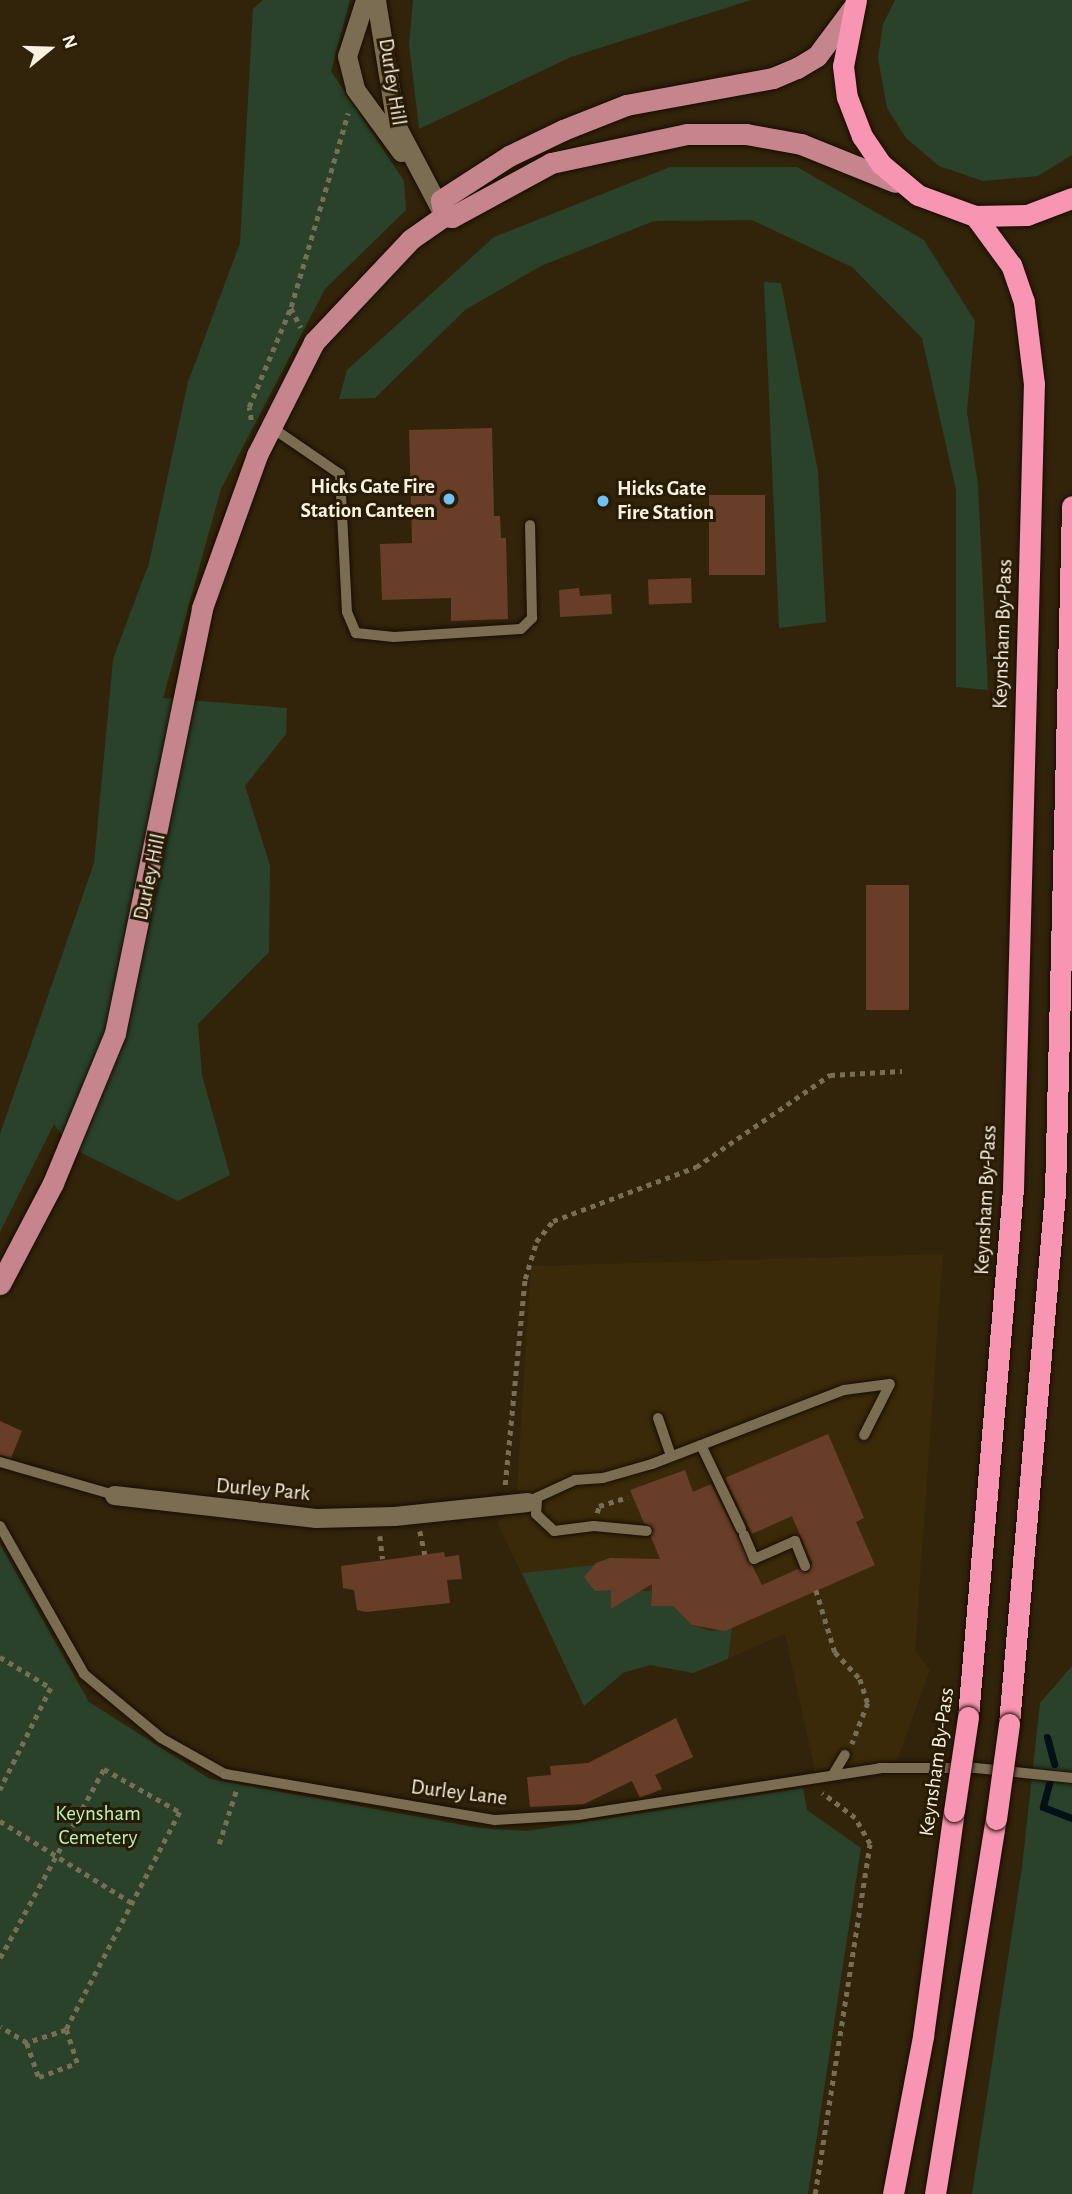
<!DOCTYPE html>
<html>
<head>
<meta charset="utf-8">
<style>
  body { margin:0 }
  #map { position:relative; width:1072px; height:2194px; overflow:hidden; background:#31240b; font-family:"Alegreya Sans",sans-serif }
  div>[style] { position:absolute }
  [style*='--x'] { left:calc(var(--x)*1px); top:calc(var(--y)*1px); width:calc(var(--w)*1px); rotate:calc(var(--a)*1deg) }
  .built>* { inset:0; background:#3a2a09 }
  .green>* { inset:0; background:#294229 }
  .stream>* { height:7px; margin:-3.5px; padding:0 3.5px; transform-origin:3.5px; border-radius:3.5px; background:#021018 }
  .building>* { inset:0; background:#693e28; transform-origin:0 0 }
  .path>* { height:4.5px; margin-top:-2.25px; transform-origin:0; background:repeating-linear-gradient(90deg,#786d57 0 5px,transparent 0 10px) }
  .roads { filter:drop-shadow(0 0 2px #180d00) drop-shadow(0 0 2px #180d00) }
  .lane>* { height:10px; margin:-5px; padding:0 5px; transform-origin:5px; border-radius:5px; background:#7b6d52 }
  .street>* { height:19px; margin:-9.5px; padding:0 9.5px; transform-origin:9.5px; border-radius:9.5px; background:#7b6d52 }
  .primary>* { height:21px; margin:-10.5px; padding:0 10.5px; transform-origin:10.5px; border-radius:10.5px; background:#c6858c }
  .highway>* { height:21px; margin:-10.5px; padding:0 10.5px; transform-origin:10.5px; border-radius:10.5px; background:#f895b2 }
  .bridges { filter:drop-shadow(0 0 2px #180d00) drop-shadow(0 0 2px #180d00) }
  .highway-bridge>* { height:21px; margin:-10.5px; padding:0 10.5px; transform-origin:10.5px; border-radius:10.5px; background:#f895b2 }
  .dots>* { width:19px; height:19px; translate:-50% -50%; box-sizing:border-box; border:4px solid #271b03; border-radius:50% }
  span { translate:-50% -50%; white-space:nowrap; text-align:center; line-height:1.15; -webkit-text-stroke:6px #271b03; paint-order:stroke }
  .street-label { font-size:21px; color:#f9f1e2 }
  .poi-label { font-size:21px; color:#f9f1e2; font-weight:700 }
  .right { translate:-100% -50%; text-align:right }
  .left { translate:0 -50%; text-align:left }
  .park-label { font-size:21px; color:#b9f3b7 }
  .north { position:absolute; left:14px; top:14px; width:70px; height:70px; -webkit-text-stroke:5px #271b03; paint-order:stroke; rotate:71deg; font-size:19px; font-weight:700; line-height:28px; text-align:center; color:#f9f1e2 }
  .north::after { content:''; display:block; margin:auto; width:24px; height:32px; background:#f9f1e2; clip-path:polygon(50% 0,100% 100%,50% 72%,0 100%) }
</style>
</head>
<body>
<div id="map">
  <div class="built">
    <i style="clip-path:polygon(943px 1254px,915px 1650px,930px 1670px,897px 1760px,815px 1771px,785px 1634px,693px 1673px,650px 1665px,623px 1673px,584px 1706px,497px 1522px,527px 1502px,517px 1487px,531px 1266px)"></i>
  </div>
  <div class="green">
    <i style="clip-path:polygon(263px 0,350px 0,331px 71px,404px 181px,406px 210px,325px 289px,221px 489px,163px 698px,287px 708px,286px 734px,245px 786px,270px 865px,269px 952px,198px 1024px,202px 1075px,230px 1175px,178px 1201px,72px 1148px,54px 1124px,0 1232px,0 1134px,94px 863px,113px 659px,149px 563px,188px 382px,240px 243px,253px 9px)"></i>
    <i style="clip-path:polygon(413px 0,751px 0,571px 57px,419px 129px,409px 44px)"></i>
    <i style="clip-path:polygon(895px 0,1072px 0,1072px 155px,1038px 176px,983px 181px,939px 166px,906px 138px,887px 108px,878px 58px,883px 24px)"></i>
    <i style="clip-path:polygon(670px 167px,797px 167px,924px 240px,975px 321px,967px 412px,978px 485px,988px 690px,956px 687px,956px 490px,922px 338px,852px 267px,752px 220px,654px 221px,541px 266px,465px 310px,375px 398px,339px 399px,347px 370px,494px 237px)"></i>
    <i style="clip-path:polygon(764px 282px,781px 283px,818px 471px,826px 622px,779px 628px)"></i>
    <i style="clip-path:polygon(0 1544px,89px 1702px,210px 1779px,480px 1828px,527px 1831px,803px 1788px,807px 1810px,861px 1848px,808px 2194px,0 2194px)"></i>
    <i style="clip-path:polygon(596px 1565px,596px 1590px,611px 1590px,614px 1603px,624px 1601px,625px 1590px,651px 1591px,651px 1606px,673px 1606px,692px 1625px,710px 1631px,732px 1628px,728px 1659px,693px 1673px,650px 1665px,623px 1673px,584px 1706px,522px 1573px)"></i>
    <i style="clip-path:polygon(1072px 1666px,1072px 2194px,972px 2194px,1022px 1867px,1040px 1703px)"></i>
  </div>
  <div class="stream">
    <i style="--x:1047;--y:1737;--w:28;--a:75"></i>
    <i style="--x:1050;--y:1780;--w:28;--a:105"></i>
    <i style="--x:1043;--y:1807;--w:31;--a:21"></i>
  </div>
  <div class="building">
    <i style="clip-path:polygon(492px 428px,494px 516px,500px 516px,501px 538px,506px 538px,508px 619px,451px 621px,451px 598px,382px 600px,380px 544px,412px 543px,409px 430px)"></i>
    <i style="left:709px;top:495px;width:56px;height:80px"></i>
    <i style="left:691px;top:578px;width:25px;height:43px;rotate:88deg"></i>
    <i style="clip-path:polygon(579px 588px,580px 596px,611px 594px,612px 614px,560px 617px,559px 590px)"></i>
    <i style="left:866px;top:885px;width:43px;height:125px"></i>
    <i style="clip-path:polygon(0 1421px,22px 1431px,11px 1458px,0 1455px)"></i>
    <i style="clip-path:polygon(828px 1434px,864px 1518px,856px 1522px,875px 1565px,725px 1631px,692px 1625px,673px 1606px,651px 1606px,652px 1584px,611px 1609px,611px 1590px,595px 1591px,584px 1577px,596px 1563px,610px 1558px,660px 1559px,651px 1537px,654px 1529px,644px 1523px,630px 1490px,685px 1470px,693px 1492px,711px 1484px,762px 1585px,798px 1569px,808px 1573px,812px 1563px,792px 1516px,752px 1534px,725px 1478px)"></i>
    <i style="clip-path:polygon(444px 1552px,445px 1557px,459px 1555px,462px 1579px,447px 1580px,450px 1603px,366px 1612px,357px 1610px,354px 1590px,343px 1588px,341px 1566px)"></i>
    <i style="clip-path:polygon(676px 1718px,693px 1757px,655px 1775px,662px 1789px,640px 1798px,632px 1781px,584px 1804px,530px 1807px,527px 1777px,551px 1775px,550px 1766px,588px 1763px)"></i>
  </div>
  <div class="path">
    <i style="--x:291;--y:308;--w:22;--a:63"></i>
    <i style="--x:251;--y:420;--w:13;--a:-99"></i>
    <i style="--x:249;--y:407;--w:108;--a:-67.2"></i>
    <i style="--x:291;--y:307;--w:202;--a:-73.6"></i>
    <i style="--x:505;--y:1485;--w:207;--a:-84.5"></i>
    <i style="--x:525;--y:1279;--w:39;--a:-73"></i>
    <i style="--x:536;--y:1242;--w:27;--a:-51"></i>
    <i style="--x:553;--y:1221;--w:153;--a:-20.7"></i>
    <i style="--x:696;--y:1167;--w:163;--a:-34.5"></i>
    <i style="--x:830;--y:1075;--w:72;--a:-3.2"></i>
    <i style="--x:597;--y:1513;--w:7;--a:-74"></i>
    <i style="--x:599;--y:1506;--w:30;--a:-17"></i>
    <i style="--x:420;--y:1531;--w:24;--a:78"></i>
    <i style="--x:380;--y:1536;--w:23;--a:83"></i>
    <i style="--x:816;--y:1590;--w:65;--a:73"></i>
    <i style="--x:835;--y:1652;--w:37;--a:47"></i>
    <i style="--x:860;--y:1679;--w:25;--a:72"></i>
    <i style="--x:868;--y:1703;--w:44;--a:111.3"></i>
    <i style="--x:0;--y:1657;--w:60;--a:31.3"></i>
    <i style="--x:51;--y:1688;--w:114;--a:116.6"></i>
    <i style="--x:0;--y:1821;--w:155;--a:31.8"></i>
    <i style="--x:219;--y:1844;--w:56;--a:-72.2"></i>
    <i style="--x:0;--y:1958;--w:216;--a:-61.2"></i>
    <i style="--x:104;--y:1769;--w:87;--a:29.5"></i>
    <i style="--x:180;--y:1812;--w:246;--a:117.6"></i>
    <i style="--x:66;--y:2030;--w:41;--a:161.6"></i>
    <i style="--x:27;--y:2043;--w:31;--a:-149"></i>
    <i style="--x:27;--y:2043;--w:36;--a:71"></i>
    <i style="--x:39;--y:2077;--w:40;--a:-20.2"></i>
    <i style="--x:77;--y:2063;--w:35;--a:-108"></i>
    <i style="--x:815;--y:2194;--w:354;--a:-81.1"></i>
    <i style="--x:870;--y:1844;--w:30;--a:-120"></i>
    <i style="--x:855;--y:1818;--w:41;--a:-142.9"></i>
  </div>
  <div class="roads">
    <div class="lane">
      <i style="--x:271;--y:427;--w:83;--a:34.3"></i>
      <i style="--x:340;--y:474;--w:138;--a:87.1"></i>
      <i style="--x:347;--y:612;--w:23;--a:67"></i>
      <i style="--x:356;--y:633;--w:38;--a:6"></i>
      <i style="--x:394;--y:637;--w:127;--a:-3.6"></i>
      <i style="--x:521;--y:629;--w:16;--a:-45"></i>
      <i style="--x:532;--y:618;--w:93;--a:-91.2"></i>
      <i style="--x:658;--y:1418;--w:39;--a:71"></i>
      <i style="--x:864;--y:1435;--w:57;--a:-63"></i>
      <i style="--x:701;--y:1445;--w:93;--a:64.5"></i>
      <i style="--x:0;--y:1462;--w:119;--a:16.1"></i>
      <i style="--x:537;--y:1501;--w:13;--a:94"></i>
      <i style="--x:536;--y:1514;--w:25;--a:43"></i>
      <i style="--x:554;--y:1531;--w:40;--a:-7.1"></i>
      <i style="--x:594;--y:1526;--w:53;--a:5.4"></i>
      <i style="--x:527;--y:1502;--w:53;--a:-24.6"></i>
      <i style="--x:575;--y:1480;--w:28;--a:-4"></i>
      <i style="--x:603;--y:1478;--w:51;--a:-15.9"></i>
      <i style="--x:652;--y:1464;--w:206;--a:-21.1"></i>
      <i style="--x:844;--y:1390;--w:46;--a:-7.4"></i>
      <i style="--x:0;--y:1526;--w:170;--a:60.4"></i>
      <i style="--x:84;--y:1674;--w:100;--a:39.7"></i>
      <i style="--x:161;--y:1738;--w:73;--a:29.4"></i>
      <i style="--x:225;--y:1774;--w:274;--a:9.7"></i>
      <i style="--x:495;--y:1820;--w:83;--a:-3.4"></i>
      <i style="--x:578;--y:1815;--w:306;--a:-8.8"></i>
      <i style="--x:880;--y:1768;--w:96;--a:0"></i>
      <i style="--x:976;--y:1768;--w:97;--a:5.9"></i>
      <i style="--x:744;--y:1535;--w:26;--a:67"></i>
      <i style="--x:754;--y:1559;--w:45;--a:-23.7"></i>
      <i style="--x:795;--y:1541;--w:27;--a:68"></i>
      <i style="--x:834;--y:1773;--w:21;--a:-59"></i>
    </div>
    <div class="street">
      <i style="--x:365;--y:0;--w:59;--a:107.8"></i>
      <i style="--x:347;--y:56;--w:34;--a:76"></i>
      <i style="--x:355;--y:89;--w:78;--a:53.9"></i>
      <i style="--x:376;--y:0;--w:127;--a:80.9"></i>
      <i style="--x:396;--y:125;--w:103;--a:62.2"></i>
      <i style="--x:114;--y:1495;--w:203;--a:6.5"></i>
      <i style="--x:316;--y:1518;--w:78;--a:-1.5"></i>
      <i style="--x:394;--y:1516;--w:134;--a:-6"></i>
    </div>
    <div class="primary">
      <i style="--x:444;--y:216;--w:16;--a:-101"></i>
      <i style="--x:441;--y:200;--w:81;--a:-32.9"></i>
      <i style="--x:509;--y:156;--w:60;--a:-25.7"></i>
      <i style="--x:563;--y:130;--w:68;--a:-21.6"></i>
      <i style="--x:626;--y:105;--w:149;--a:-10.4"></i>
      <i style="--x:773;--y:78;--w:26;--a:-23"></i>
      <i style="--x:797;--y:68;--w:23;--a:-31"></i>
      <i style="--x:817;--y:56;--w:59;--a:-53.3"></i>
      <i style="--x:0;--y:1284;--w:114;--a:-62.3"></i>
      <i style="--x:53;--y:1183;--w:162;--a:-67.5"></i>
      <i style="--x:115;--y:1033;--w:434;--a:-78.4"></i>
      <i style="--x:202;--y:608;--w:163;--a:-70.2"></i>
      <i style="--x:257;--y:455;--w:127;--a:-63.2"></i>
      <i style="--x:314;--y:342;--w:141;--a:-46.7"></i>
      <i style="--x:411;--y:239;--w:40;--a:-34.9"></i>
      <i style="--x:444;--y:216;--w:8;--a:7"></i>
      <i style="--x:452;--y:217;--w:113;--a:-28.6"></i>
      <i style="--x:551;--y:163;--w:139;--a:-12"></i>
      <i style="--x:687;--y:134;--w:59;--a:0"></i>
      <i style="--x:746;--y:134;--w:56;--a:10.3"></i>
      <i style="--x:801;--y:144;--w:101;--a:22"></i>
    </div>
    <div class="highway">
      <i style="--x:856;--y:0;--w:67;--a:101.1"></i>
      <i style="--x:843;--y:66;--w:31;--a:83"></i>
      <i style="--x:847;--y:97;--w:42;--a:69"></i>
      <i style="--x:862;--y:136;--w:34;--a:56"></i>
      <i style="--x:881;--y:164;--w:48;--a:40"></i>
      <i style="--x:918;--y:195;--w:61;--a:20.2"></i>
      <i style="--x:975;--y:216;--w:52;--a:-1.1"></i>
      <i style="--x:1027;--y:215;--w:48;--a:-20.7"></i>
      <i style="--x:968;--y:1717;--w:530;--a:-85.13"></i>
      <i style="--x:1013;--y:1189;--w:805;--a:-88.51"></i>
      <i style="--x:1034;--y:384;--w:83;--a:-97"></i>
      <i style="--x:1024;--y:302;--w:39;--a:-109"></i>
      <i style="--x:1011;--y:265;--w:61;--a:-126.3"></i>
      <i style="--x:1009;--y:1724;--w:533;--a:-85.05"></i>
      <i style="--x:1055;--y:1193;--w:687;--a:-88.58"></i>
      <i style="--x:893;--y:2194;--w:161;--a:-79.2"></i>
      <i style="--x:923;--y:2036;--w:227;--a:-82.2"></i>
      <i style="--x:935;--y:2194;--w:380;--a:-80.8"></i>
    </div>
  </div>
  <div class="bridges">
    <div class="highway-bridge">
      <i style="--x:954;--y:1811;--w:95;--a:-81.5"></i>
      <i style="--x:996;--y:1819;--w:96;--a:-82.2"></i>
    </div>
  </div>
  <div class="dots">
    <i style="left:449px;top:499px;background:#72c1f5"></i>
    <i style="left:603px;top:501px;background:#72c1f5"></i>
  </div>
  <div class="street-label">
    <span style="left:392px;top:82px;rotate:81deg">Durley Hill</span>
    <span style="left:1003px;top:634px;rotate:-88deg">Keynsham By-Pass</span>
    <span style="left:150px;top:877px;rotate:-78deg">Durley Hill</span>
    <span style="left:986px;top:1200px;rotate:-87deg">Keynsham By-Pass</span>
    <span style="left:263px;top:1490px;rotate:5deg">Durley Park</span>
    <span style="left:937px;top:1762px;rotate:-82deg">Keynsham By-Pass</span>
    <span style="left:459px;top:1793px;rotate:7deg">Durley Lane</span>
  </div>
  <div class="poi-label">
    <span class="right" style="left:435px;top:499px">Hicks Gate Fire<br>Station Canteen</span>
    <span class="left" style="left:617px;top:501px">Hicks Gate<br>Fire Station</span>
  </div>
  <div class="park-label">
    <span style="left:98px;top:1826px">Keynsham<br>Cemetery</span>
  </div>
  <div class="north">N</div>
</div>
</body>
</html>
